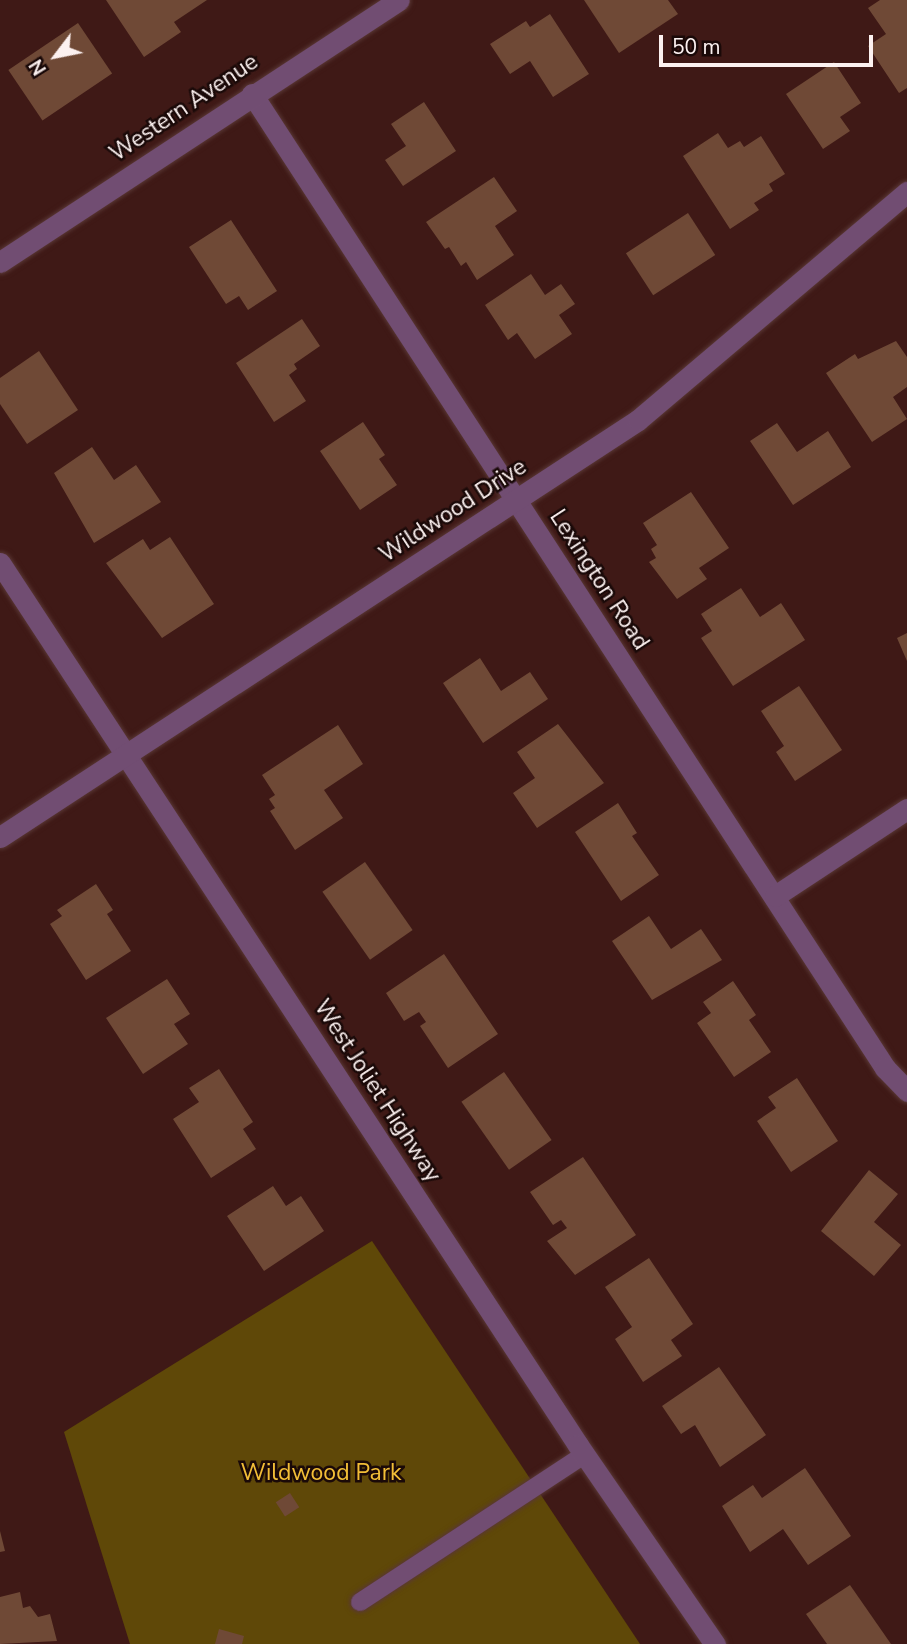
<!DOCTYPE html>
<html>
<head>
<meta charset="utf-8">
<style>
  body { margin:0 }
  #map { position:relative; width:907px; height:1644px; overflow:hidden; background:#3f1916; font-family:"Nunito Sans",sans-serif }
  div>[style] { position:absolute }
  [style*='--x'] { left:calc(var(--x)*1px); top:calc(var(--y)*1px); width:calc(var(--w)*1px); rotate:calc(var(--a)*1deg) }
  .green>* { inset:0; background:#5f4808 }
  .building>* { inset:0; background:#6f4936; transform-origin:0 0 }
  .roads { filter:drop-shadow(0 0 2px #593735) drop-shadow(0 0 2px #593735) }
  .service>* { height:18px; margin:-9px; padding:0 9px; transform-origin:9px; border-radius:9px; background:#714d72 }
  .minor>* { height:21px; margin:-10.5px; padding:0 10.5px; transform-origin:10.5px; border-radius:10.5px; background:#714d72 }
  span { translate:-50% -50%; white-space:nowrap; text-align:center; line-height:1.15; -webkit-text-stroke:5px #1a0908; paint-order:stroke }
  .street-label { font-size:23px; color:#fcf1f0 }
  .park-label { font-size:23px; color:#f2be37 }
  .north { position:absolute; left:21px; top:21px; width:70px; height:70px; -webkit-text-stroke:5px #1a0908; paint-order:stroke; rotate:238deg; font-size:19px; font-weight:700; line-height:28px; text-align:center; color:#fcf1f0 }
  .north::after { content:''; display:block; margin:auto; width:24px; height:32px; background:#fcf1f0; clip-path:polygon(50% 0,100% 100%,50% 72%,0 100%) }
  .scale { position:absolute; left:659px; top:35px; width:214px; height:32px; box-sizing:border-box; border:4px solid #fcf1f0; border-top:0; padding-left:9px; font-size:21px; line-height:24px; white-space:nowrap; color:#fcf1f0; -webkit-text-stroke:5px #1a0908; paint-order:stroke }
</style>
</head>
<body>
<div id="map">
  <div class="green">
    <i style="clip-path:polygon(372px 1241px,640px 1644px,130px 1644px,64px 1432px)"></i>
  </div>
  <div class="building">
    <i style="clip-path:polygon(106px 0,207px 0,174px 22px,181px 32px,144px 57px)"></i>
    <i style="clip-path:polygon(584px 0,668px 0,678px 14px,619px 53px)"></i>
    <i style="clip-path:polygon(880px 0,907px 0,907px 88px,899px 93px,868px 46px,886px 34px,868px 8px)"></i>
    <i style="clip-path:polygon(550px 14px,589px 74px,553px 97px,530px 61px,510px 74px,490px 44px,526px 21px,530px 27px)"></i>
    <i style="left:78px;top:23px;width:61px;height:84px;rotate:56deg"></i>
    <i style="clip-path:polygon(834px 62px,861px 103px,840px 117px,850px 131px,823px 149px,786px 94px)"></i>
    <i style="clip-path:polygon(424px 102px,456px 151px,403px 186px,385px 160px,406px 146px,391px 124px)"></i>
    <i style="clip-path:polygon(718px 133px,728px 148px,740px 141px,744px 147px,761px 136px,785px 174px,769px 184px,773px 191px,754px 203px,759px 210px,730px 229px,683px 156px)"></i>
    <i style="clip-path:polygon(494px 177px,517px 211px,495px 226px,514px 255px,477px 280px,466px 262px,461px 266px,449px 247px,445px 249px,426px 222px)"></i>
    <i style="left:688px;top:213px;width:50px;height:74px;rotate:57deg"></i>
    <i style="clip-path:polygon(231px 220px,277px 291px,248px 310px,239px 296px,226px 304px,189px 247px)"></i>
    <i style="clip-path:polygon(531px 274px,545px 295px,561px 284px,575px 304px,559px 315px,572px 334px,535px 359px,517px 333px,508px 340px,485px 305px)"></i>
    <i style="clip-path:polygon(302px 319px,320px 346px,294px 364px,297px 369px,289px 375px,306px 401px,274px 422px,236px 363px)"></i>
    <i style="clip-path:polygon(896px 341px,907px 357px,907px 387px,893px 397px,907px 419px,872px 442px,826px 373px,855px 354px,858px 359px)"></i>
    <i style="clip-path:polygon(39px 351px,78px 410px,27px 444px,0 404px,0 378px)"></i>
    <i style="clip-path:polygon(363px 422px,385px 455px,379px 459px,397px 485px,360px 510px,320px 451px)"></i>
    <i style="clip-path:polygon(777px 423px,797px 452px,828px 431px,851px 467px,793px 505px,750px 441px)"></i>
    <i style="clip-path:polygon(92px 447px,114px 480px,136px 465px,161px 502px,94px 543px,54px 473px)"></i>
    <i style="clip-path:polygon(691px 492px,729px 548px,699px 568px,707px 579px,677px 599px,649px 562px,656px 558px,651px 549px,657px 545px,643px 523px)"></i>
    <i style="clip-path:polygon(170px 537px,214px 604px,162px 638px,106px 563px,143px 539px,150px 550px)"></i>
    <i style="clip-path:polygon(741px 588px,760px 617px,781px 603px,805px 640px,733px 686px,701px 638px,712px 631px,701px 614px)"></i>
    <i style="clip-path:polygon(907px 633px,907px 661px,897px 638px)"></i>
    <i style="clip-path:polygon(480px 658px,501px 691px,530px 672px,548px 699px,483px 743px,443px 683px)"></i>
    <i style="clip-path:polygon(799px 686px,842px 750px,795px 781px,776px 752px,784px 746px,761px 711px)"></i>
    <i style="clip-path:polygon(558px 724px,604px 783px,537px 828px,513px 793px,535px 778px,517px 752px)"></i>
    <i style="clip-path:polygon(338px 725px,363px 764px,324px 790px,343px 818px,295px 850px,270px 811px,275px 808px,269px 799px,275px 795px,262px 775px)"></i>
    <i style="clip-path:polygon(618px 803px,637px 833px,632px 836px,659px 875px,621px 901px,575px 832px)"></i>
    <i style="left:365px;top:862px;width:83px;height:52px;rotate:55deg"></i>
    <i style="clip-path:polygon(96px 884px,113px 910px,107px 914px,131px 951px,86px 980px,50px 924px,62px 916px,57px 910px)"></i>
    <i style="clip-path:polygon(649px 916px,671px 949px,701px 929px,722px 960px,652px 1000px,612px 941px)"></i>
    <i style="clip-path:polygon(444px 954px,498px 1034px,448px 1068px,420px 1026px,426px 1022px,419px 1012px,404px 1021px,386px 993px)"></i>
    <i style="clip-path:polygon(167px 979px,190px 1014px,174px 1024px,188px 1044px,143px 1074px,106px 1018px)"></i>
    <i style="clip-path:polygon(733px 981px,756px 1015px,749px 1020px,771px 1052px,734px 1077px,697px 1023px,711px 1013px,703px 1002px)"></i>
    <i style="clip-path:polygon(219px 1069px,253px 1122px,243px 1129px,256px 1149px,211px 1178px,173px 1119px,199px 1102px,189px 1088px)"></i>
    <i style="left:504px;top:1072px;width:83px;height:52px;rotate:55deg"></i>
    <i style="clip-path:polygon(797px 1078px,838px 1141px,791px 1172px,757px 1121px,776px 1108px,768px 1097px)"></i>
    <i style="clip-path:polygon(583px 1157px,636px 1235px,575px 1275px,547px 1241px,567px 1228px,561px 1220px,553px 1225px,530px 1192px)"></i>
    <i style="clip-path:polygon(869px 1170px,898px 1194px,874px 1222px,901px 1245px,874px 1276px,821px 1231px)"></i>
    <i style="clip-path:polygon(273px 1186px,286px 1206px,301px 1196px,324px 1231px,264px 1271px,227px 1216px)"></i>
    <i style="clip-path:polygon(649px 1258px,693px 1324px,671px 1340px,682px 1356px,643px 1382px,615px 1339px,632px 1327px,605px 1287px)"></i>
    <i style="clip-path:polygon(719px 1367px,766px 1435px,720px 1467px,695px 1425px,681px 1434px,662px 1406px)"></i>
    <i style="clip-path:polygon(805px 1468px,851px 1536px,808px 1565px,783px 1529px,750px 1552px,722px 1506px,753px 1485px,762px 1498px)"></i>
    <i style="left:290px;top:1493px;width:17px;height:17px;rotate:57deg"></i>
    <i style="clip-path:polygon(0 1531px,5px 1551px,0 1552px)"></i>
    <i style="clip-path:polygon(850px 1585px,891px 1644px,827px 1644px,806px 1614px)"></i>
    <i style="clip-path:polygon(20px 1592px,23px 1608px,30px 1606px,38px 1617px,50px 1614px,57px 1641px,0 1644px,0 1597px)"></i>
    <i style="clip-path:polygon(219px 1629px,244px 1636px,242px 1644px,215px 1644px)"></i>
  </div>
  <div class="roads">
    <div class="service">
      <i style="--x:360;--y:1602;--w:269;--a:-33.3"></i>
    </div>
    <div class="minor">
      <i style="--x:252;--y:94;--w:1162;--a:56.98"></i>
      <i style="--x:885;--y:1068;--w:32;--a:46"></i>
      <i style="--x:0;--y:262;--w:477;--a:-33.3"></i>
      <i style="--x:0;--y:563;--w:1055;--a:56.76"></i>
      <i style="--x:578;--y:1445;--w:242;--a:55.5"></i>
      <i style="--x:0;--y:837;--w:762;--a:-33.17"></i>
      <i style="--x:638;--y:420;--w:353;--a:-40.3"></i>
      <i style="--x:775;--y:896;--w:158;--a:-33.4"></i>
    </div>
  </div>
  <div class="street-label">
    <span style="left:184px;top:108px;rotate:-34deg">Western Avenue</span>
    <span style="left:453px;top:511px;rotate:-33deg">Wildwood Drive</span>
    <span style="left:599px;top:580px;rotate:57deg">Lexington Road</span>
    <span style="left:377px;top:1091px;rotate:57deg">West Joliet Highway</span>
  </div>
  <div class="park-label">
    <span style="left:321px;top:1473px">Wildwood Park</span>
  </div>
  <div class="north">N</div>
  <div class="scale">50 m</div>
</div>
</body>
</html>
